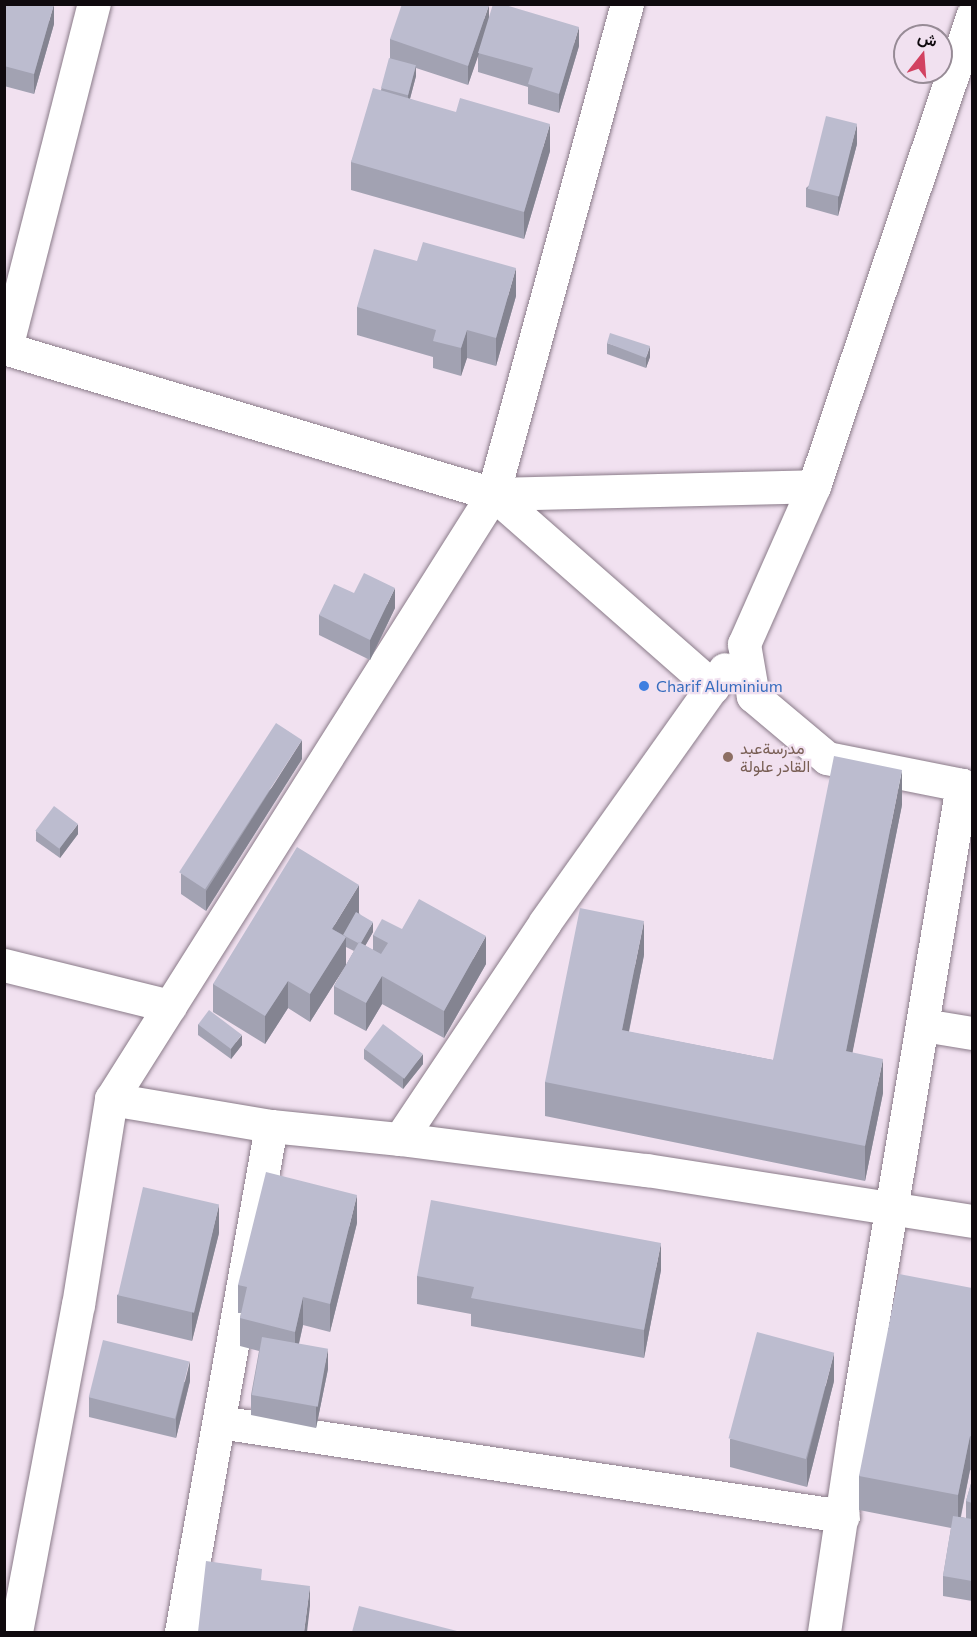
<!DOCTYPE html>
<html>
<head>
<meta charset="utf-8">
<style>
  body { margin:0 }
  #map { position:relative; width:977px; height:1637px; overflow:hidden; background:#f1e1f0; font-family:Commissioner,Vazirmatn,sans-serif }
  div>[style] { position:absolute }
  [style*='--x'] { left:calc(var(--x)*1px); top:calc(var(--y)*1px); width:calc(var(--w)*1px); rotate:calc(var(--a)*1deg) }
  .roads { filter:drop-shadow(0 0 2px #8a7b89) drop-shadow(0 0 2px #8a7b89) }
  .minor>* { height:33px; margin:-16.5px; padding:0 16.5px; transform-origin:16.5px; border-radius:16.5px; background:#fff }
  .wall>* { inset:0; background:#a2a2b2 }
  .shaded-wall>* { inset:0; background:#848491 }
  .building>* { inset:0; background:#bcbccf; transform-origin:0 0 }
  .dots>* { width:16px; height:16px; translate:-50% -50%; box-sizing:border-box; border:3px solid #f1e1f0; border-radius:50% }
  span { translate:-50% -50%; white-space:nowrap; text-align:center; line-height:1.15; -webkit-text-stroke:4.5px #f1e1f0; paint-order:stroke }
  .shop-label { font-size:16px; color:#366cbe }
  .left { translate:0 -50%; text-align:left }
  .education-label { font-size:16px; color:#785e54 }
  .frame { position:absolute; inset:0; border:6px solid #0f0a0e; pointer-events:none }
  .north { position:absolute; left:893px; top:24px; width:60px; height:60px; box-sizing:border-box; background:#f1e1f0; border:2px solid #978b96; border-radius:50%; rotate:17deg; font-size:16px; font-weight:700; line-height:24px; text-align:center; color:#0f0a0e }
  .north::after { content:''; display:block; margin:auto; width:21px; height:27px; background:#d24261; clip-path:polygon(50% 0,100% 100%,50% 72%,0 100%) }
</style>
</head>
<body>
<div id="map">
  <div class="roads">
    <div class="minor">
      <i style="--x:4;--y:348;--w:510;--a:16.62"></i>
      <i style="--x:6;--y:348;--w:355;--a:-75.7"></i>
      <i style="--x:713;--y:687;--w:293;--a:-138.7"></i>
      <i style="--x:493;--y:494;--w:321;--a:-1.4"></i>
      <i style="--x:4;--y:965;--w:171;--a:13.9"></i>
      <i style="--x:923;--y:1025;--w:50;--a:9.3"></i>
      <i style="--x:111;--y:1099;--w:716;--a:-57.73"></i>
      <i style="--x:493;--y:494;--w:508;--a:-74.71"></i>
      <i style="--x:400;--y:1139;--w:261;--a:-56.2"></i>
      <i style="--x:545;--y:922;--w:310;--a:-54.6"></i>
      <i style="--x:219;--y:1422;--w:631;--a:8.57"></i>
      <i style="--x:16;--y:1632;--w:333;--a:-79.3"></i>
      <i style="--x:78;--y:1305;--w:209;--a:-80.9"></i>
      <i style="--x:111;--y:1099;--w:162;--a:9.6"></i>
      <i style="--x:271;--y:1126;--w:130;--a:5.8"></i>
      <i style="--x:400;--y:1139;--w:249;--a:7.2"></i>
      <i style="--x:647;--y:1170;--w:329;--a:8.9"></i>
      <i style="--x:181;--y:1632;--w:514;--a:-79.91"></i>
      <i style="--x:824;--y:1632;--w:209;--a:-81.5"></i>
      <i style="--x:855;--y:1425;--w:649;--a:-80.51"></i>
      <i style="--x:962;--y:785;--w:138;--a:-168.7"></i>
      <i style="--x:827;--y:758;--w:97;--a:-140"></i>
      <i style="--x:753;--y:696;--w:53;--a:-99.8"></i>
      <i style="--x:744;--y:644;--w:173;--a:-66.1"></i>
      <i style="--x:814;--y:486;--w:496;--a:-71.4"></i>
    </div>
  </div>
  <div class="wall">
    <i style="clip-path:polygon(4px 4px,54px 24px,34px 94px,4px 86px)"></i>
    <i style="clip-path:polygon(489px 18px,579px 46px,559px 113px,528px 104px,528px 87px,478px 72px,478px 55px,468px 85px,416px 68px,416px 76px,410px 99px,550px 151px,524px 239px,351px 190px,351px 162px,381px 90px,390px 58px,390px 39px)"></i>
    <i style="clip-path:polygon(857px 144px,838px 216px,806px 207px,806px 188px)"></i>
    <i style="clip-path:polygon(516px 296px,496px 366px,467px 358px,461px 376px,433px 368px,433px 357px,357px 335px,357px 307px)"></i>
    <i style="clip-path:polygon(607px 343px,650px 357px,646px 368px,607px 354px)"></i>
    <i style="clip-path:polygon(354px 593px,395px 608px,370px 660px,319px 635px,319px 615px)"></i>
    <i style="clip-path:polygon(302px 759px,206px 911px,181px 894px,181px 874px)"></i>
    <i style="clip-path:polygon(902px 805px,852px 1053px,883px 1093px,865px 1181px,545px 1116px,545px 1082px,644px 955px,629px 1032px,773px 1060px)"></i>
    <i style="clip-path:polygon(36px 831px,78px 834px,60px 858px,36px 841px)"></i>
    <i style="clip-path:polygon(359px 913px,373px 932px,365px 946px,373px 950px,373px 935px,402px 929px,486px 964px,444px 1038px,382px 1004px,366px 1031px,334px 1014px,334px 986px,354px 951px,346px 947px,346px 965px,310px 1022px,288px 1008px,265px 1044px,213px 1012px,213px 984px)"></i>
    <i style="clip-path:polygon(198px 1024px,242px 1045px,231px 1059px,198px 1035px)"></i>
    <i style="clip-path:polygon(364px 1049px,423px 1064px,403px 1089px,364px 1059px)"></i>
    <i style="clip-path:polygon(357px 1223px,330px 1332px,303px 1325px,299px 1344px,328px 1369px,316px 1428px,251px 1415px,251px 1395px,259px 1351px,240px 1346px,240px 1318px,241px 1313px,238px 1313px,238px 1285px)"></i>
    <i style="clip-path:polygon(219px 1233px,192px 1341px,117px 1323px,117px 1295px)"></i>
    <i style="clip-path:polygon(661px 1270px,644px 1358px,471px 1326px,471px 1314px,417px 1304px,417px 1276px)"></i>
    <i style="clip-path:polygon(972px 1288px,972px 1471px,970px 1470px,961px 1517px,966px 1518px,966px 1501px,972px 1480px,972px 1601px,943px 1596px,943px 1576px,951px 1528px,859px 1510px,859px 1476px)"></i>
    <i style="clip-path:polygon(190px 1381px,176px 1438px,89px 1417px,89px 1397px)"></i>
    <i style="clip-path:polygon(834px 1381px,807px 1487px,730px 1467px,730px 1439px)"></i>
  </div>
  <div class="shaded-wall">
    <i style="clip-path:polygon(54px 4px,54px 24px,34px 94px,34px 74px)"></i>
    <i style="clip-path:polygon(489px 5px,489px 25px,468px 85px,468px 66px)"></i>
    <i style="clip-path:polygon(579px 27px,579px 46px,559px 113px,559px 94px)"></i>
    <i style="clip-path:polygon(416px 65px,416px 76px,408px 106px,408px 95px)"></i>
    <i style="clip-path:polygon(550px 124px,550px 151px,524px 239px,524px 212px)"></i>
    <i style="clip-path:polygon(857px 124px,857px 144px,838px 216px,838px 196px)"></i>
    <i style="clip-path:polygon(516px 268px,516px 296px,496px 366px,496px 338px)"></i>
    <i style="clip-path:polygon(467px 330px,467px 358px,461px 376px,461px 348px)"></i>
    <i style="clip-path:polygon(650px 346px,650px 357px,646px 368px,646px 358px)"></i>
    <i style="clip-path:polygon(395px 588px,395px 608px,370px 660px,370px 640px)"></i>
    <i style="clip-path:polygon(302px 740px,302px 759px,206px 911px,206px 891px)"></i>
    <i style="clip-path:polygon(902px 770px,902px 805px,846px 1085px,846px 1051px)"></i>
    <i style="clip-path:polygon(78px 824px,78px 834px,60px 858px,60px 848px)"></i>
    <i style="clip-path:polygon(359px 885px,359px 913px,345px 936px,332px 929px)"></i>
    <i style="clip-path:polygon(644px 921px,644px 955px,622px 1065px,622px 1030px)"></i>
    <i style="clip-path:polygon(373px 922px,373px 932px,360px 955px,360px 944px)"></i>
    <i style="clip-path:polygon(486px 936px,486px 964px,444px 1038px,444px 1011px)"></i>
    <i style="clip-path:polygon(346px 937px,346px 965px,310px 1022px,310px 994px)"></i>
    <i style="clip-path:polygon(382px 976px,382px 1004px,366px 1031px,366px 1003px)"></i>
    <i style="clip-path:polygon(288px 981px,288px 1008px,265px 1044px,265px 1016px)"></i>
    <i style="clip-path:polygon(242px 1035px,242px 1045px,231px 1059px,231px 1048px)"></i>
    <i style="clip-path:polygon(423px 1054px,423px 1064px,403px 1089px,403px 1079px)"></i>
    <i style="clip-path:polygon(883px 1059px,883px 1093px,865px 1181px,865px 1146px)"></i>
    <i style="clip-path:polygon(357px 1195px,357px 1223px,330px 1332px,330px 1304px)"></i>
    <i style="clip-path:polygon(219px 1205px,219px 1233px,192px 1341px,192px 1313px)"></i>
    <i style="clip-path:polygon(661px 1243px,661px 1270px,644px 1358px,644px 1330px)"></i>
    <i style="clip-path:polygon(303px 1297px,303px 1325px,295px 1360px,295px 1332px)"></i>
    <i style="clip-path:polygon(328px 1349px,328px 1369px,316px 1428px,316px 1408px)"></i>
    <i style="clip-path:polygon(834px 1353px,834px 1381px,807px 1487px,807px 1459px)"></i>
    <i style="clip-path:polygon(190px 1361px,190px 1381px,176px 1438px,176px 1418px)"></i>
    <i style="clip-path:polygon(970px 1436px,970px 1470px,958px 1529px,958px 1495px)"></i>
    <i style="clip-path:polygon(310px 1586px,310px 1606px,307px 1632px,304px 1632px)"></i>
  </div>
  <div class="building">
    <i style="clip-path:polygon(4px 4px,54px 4px,34px 74px,4px 66px)"></i>
    <i style="clip-path:polygon(402px 4px,489px 5px,468px 66px,390px 39px)"></i>
    <i style="clip-path:polygon(493px 4px,502px 4px,579px 27px,559px 94px,528px 84px,533px 68px,478px 53px)"></i>
    <i style="left:389px;top:58px;width:28px;height:31px;rotate:15deg"></i>
    <i style="clip-path:polygon(373px 88px,456px 112px,460px 98px,550px 124px,524px 212px,351px 162px)"></i>
    <i style="left:826px;top:116px;width:32px;height:75px;rotate:14deg"></i>
    <i style="clip-path:polygon(423px 242px,516px 268px,496px 338px,467px 330px,461px 348px,433px 341px,436px 330px,357px 307px,374px 249px,417px 261px)"></i>
    <i style="clip-path:polygon(610px 333px,650px 346px,646px 358px,607px 343px)"></i>
    <i style="clip-path:polygon(364px 573px,395px 588px,370px 640px,319px 615px,334px 584px,354px 593px)"></i>
    <i style="left:276px;top:723px;width:31px;height:178px;rotate:33deg"></i>
    <i style="clip-path:polygon(834px 756px,902px 770px,846px 1051px,883px 1059px,865px 1146px,545px 1082px,580px 908px,644px 921px,622px 1030px,773px 1060px)"></i>
    <i style="left:54px;top:806px;width:30px;height:31px;rotate:37deg"></i>
    <i style="clip-path:polygon(297px 847px,359px 885px,332px 929px,346px 937px,310px 994px,288px 981px,265px 1016px,213px 984px)"></i>
    <i style="clip-path:polygon(419px 899px,486px 936px,444px 1011px,382px 976px,366px 1003px,334px 986px,359px 942px,381px 954px,388px 943px,373px 935px,382px 919px,402px 929px)"></i>
    <i style="clip-path:polygon(356px 912px,373px 922px,361px 943px,359px 942px,358px 943px,343px 935px)"></i>
    <i style="left:209px;top:1010px;width:41px;height:18px;rotate:37deg"></i>
    <i style="left:383px;top:1024px;width:50px;height:31px;rotate:37deg"></i>
    <i style="clip-path:polygon(266px 1172px,357px 1195px,330px 1304px,303px 1297px,295px 1332px,240px 1318px,247px 1287px,238px 1285px)"></i>
    <i style="left:143px;top:1187px;width:78px;height:111px;rotate:13deg"></i>
    <i style="clip-path:polygon(431px 1200px,661px 1243px,644px 1330px,471px 1298px,474px 1287px,417px 1276px)"></i>
    <i style="clip-path:polygon(899px 1274px,972px 1288px,972px 1437px,970px 1436px,958px 1495px,859px 1476px)"></i>
    <i style="left:757px;top:1332px;width:80px;height:110px;rotate:15deg"></i>
    <i style="left:262px;top:1337px;width:67px;height:59px;rotate:10deg"></i>
    <i style="left:103px;top:1340px;width:89px;height:59px;rotate:14deg"></i>
    <i style="clip-path:polygon(972px 1480px,972px 1503px,966px 1501px)"></i>
    <i style="clip-path:polygon(953px 1516px,972px 1519px,972px 1581px,943px 1576px)"></i>
    <i style="clip-path:polygon(206px 1561px,262px 1569px,261px 1580px,310px 1586px,304px 1632px,198px 1632px)"></i>
    <i style="clip-path:polygon(359px 1606px,461px 1632px,352px 1632px)"></i>
  </div>
  <div class="dots">
    <i style="left:644px;top:686px;background:#3f7fe0"></i>
    <i style="left:728px;top:757px;background:#8d6e63"></i>
  </div>
  <div class="shop-label">
    <span class="left" style="left:656px;top:686px">Charif Aluminium</span>
  </div>
  <div class="education-label">
    <span class="left" style="left:740px;top:757px">مدرسةعبد<br>القادر علولة</span>
  </div>
  <div class="frame"></div>
  <div class="north">ش</div>
</div>
</body>
</html>
